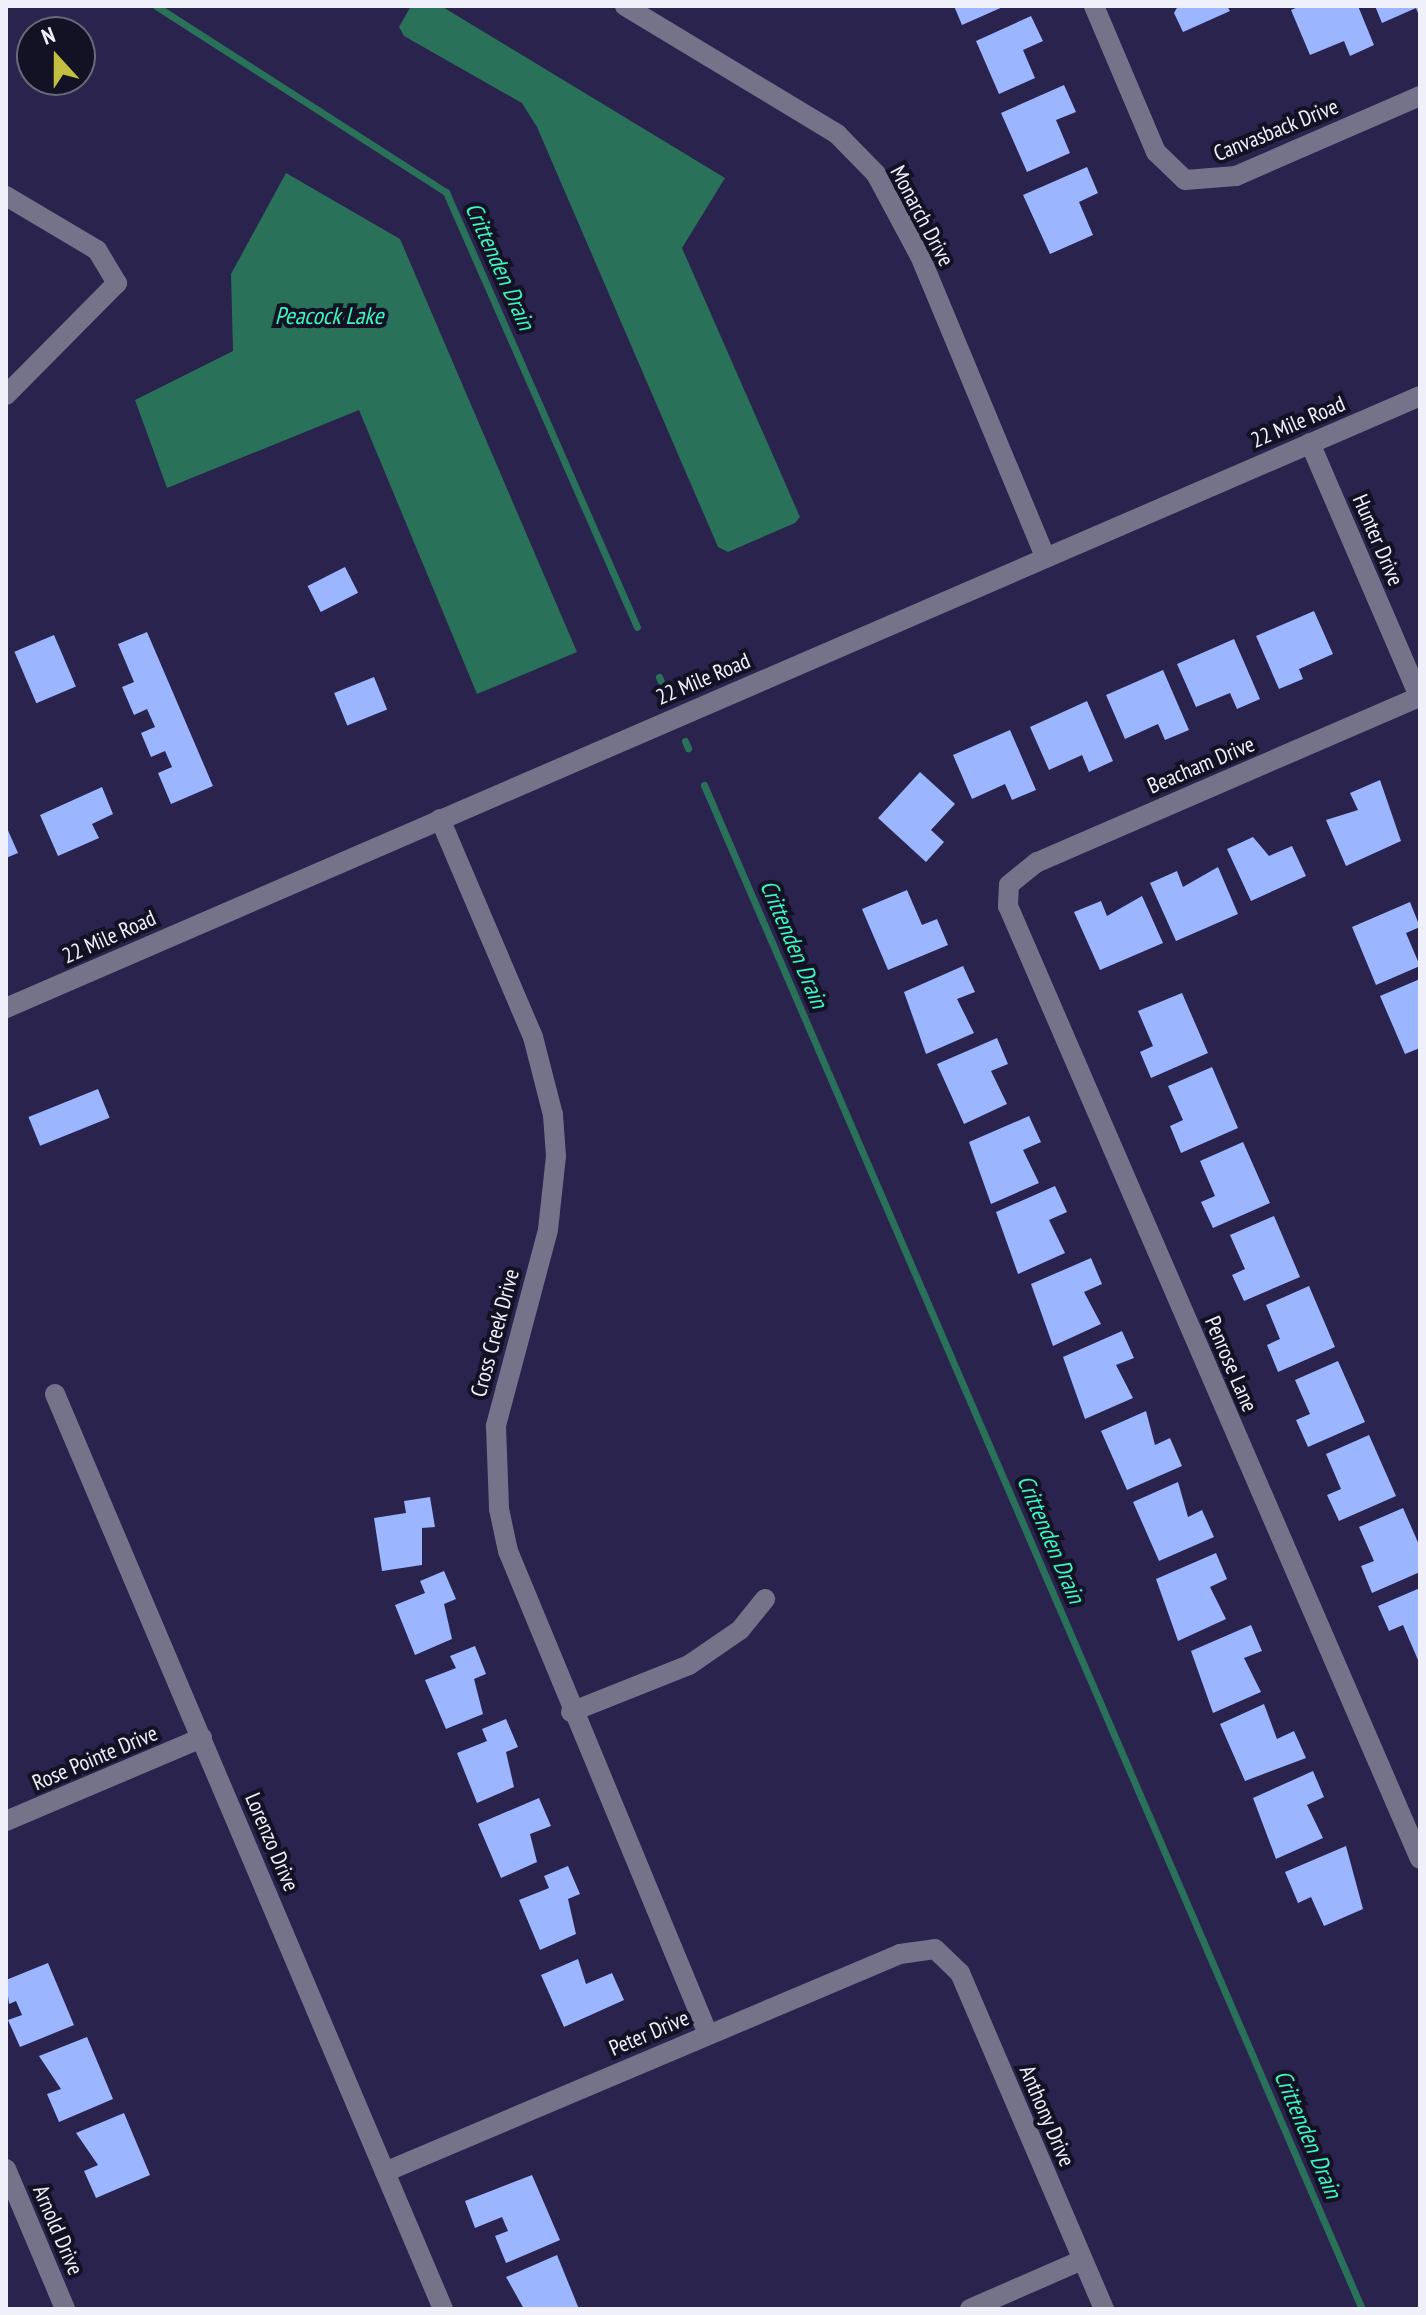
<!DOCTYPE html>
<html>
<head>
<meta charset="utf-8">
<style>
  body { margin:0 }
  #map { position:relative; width:1426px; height:2315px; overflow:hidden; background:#2a234e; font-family:"PT Sans Narrow",sans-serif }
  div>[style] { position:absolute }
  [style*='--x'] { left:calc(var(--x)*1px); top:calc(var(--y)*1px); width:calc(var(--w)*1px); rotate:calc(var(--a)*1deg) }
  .water>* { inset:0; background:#297159 }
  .stream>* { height:7px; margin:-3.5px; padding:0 3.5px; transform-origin:3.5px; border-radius:3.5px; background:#297159 }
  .building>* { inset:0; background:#9bb6fe; transform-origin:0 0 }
  .minor>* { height:20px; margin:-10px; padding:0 10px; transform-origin:10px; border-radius:10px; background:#747389 }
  span { translate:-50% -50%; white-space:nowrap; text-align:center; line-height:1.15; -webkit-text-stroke:8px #131124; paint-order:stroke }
  .street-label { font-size:22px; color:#f0f0fb }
  .water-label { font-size:24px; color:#3af7c0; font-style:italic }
  .frame { position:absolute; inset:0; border:8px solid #f0f0fb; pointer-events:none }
  .north { position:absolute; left:16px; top:16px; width:80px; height:80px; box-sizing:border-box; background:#131124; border:2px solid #6b6a7a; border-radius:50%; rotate:339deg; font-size:22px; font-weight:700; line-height:32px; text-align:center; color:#f0f0fb }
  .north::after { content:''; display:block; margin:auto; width:28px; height:36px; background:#c1be40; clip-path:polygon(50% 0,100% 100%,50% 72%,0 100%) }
</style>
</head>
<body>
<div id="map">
  <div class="water">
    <i style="clip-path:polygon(411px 6px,441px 6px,725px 178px,682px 248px,800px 517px,795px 523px,728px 552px,718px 547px,537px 127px,522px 103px,404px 36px,399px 27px)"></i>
    <i style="clip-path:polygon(286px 173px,400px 239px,577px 652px,477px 694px,359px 410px,167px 488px,135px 400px,233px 351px,231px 274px)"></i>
  </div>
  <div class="stream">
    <i style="--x:156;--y:6;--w:345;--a:32.7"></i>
    <i style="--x:446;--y:192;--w:475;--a:66.3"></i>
    <i style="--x:659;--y:677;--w:20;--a:66"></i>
    <i style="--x:685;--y:741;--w:8;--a:67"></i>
    <i style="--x:704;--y:785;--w:1660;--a:66.65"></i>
  </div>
  <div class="building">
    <i style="clip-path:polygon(954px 6px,1005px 6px,962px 25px)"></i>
    <i style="clip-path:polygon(1178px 6px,1227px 6px,1230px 11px,1183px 32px,1174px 13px)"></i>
    <i style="clip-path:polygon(1300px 6px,1358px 6px,1374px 45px,1350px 56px,1344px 41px,1310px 55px,1291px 10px)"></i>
    <i style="clip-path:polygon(1375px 6px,1420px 6px,1420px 18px,1416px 8px,1382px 23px)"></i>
    <i style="clip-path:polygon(1031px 16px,1043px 41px,1023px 50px,1035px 78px,999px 94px,976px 41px)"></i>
    <i style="clip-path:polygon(1064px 85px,1076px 112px,1056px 120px,1070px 153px,1027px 172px,1001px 113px)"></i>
    <i style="clip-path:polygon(1087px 167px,1098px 193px,1079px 202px,1093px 235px,1050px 254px,1023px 195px)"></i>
    <i style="left:345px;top:567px;width:29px;height:42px;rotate:63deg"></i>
    <i style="clip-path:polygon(1314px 611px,1333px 654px,1299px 669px,1303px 679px,1279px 689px,1256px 636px)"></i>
    <i style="clip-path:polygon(147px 632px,213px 786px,171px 804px,158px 773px,172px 767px,165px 751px,151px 757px,141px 733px,155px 727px,147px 709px,134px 715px,122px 687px,134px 682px,118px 644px)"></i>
    <i style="left:54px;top:635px;width:56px;height:43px;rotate:67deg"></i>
    <i style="clip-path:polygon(1234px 639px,1260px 699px,1237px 709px,1230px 693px,1196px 707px,1177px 664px)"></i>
    <i style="clip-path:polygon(1163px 670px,1189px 730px,1165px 740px,1158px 724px,1125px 739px,1106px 695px)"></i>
    <i style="left:374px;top:677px;width:35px;height:43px;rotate:68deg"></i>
    <i style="clip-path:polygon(1087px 701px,1113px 761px,1089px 772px,1082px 755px,1049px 770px,1030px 727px)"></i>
    <i style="clip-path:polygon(1010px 730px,1036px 790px,1012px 800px,1005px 784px,972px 799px,953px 755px)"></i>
    <i style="clip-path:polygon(920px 772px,955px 804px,931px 830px,944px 842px,926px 862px,878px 818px)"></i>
    <i style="clip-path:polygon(1380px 780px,1401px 841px,1346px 866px,1326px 820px,1358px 810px,1350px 793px)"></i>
    <i style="clip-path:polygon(102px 787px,113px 814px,92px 824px,99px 838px,58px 856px,40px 815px)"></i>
    <i style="clip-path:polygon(6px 826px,18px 853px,6px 858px)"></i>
    <i style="clip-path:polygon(1253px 837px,1269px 856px,1292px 846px,1306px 876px,1251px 901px,1227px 849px)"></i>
    <i style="clip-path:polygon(1218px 867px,1238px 914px,1176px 941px,1150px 883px,1177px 871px,1183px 887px)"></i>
    <i style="clip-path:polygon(907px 890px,922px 925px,937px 919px,948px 945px,888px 970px,862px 909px)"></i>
    <i style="clip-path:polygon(1142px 896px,1163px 943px,1100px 970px,1074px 912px,1101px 901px,1107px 916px)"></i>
    <i style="clip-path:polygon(1410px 902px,1420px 927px,1406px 933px,1420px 966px,1376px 985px,1352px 927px)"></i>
    <i style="clip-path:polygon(963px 966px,975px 992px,957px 999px,974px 1033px,926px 1054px,904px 992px)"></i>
    <i style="clip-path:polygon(1420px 979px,1420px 1048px,1405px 1054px,1380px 996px)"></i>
    <i style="clip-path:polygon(1182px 993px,1208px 1053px,1151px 1078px,1140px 1052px,1153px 1046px,1138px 1011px)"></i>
    <i style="clip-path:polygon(997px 1038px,1008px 1064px,991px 1071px,1007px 1104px,964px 1124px,937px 1064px)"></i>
    <i style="clip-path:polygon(1212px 1067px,1238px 1128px,1181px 1153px,1170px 1126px,1183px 1120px,1168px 1086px)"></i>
    <i style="left:98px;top:1089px;width:31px;height:75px;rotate:68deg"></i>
    <i style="clip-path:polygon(1029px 1116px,1041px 1142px,1023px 1150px,1039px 1183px,991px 1204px,969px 1142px)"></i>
    <i style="clip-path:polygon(1243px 1142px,1270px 1203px,1213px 1228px,1201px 1202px,1215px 1196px,1200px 1161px)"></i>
    <i style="clip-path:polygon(1055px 1186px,1067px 1212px,1049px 1220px,1065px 1253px,1018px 1274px,996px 1212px)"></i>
    <i style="clip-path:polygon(1274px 1216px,1300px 1277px,1244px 1301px,1232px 1275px,1245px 1269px,1230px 1235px)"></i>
    <i style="clip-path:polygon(1091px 1258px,1102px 1284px,1084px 1292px,1101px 1324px,1053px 1346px,1031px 1284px)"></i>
    <i style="clip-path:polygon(1309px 1286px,1335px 1347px,1278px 1372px,1267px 1345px,1280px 1339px,1266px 1305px)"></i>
    <i style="clip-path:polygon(1122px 1331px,1134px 1358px,1116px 1365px,1133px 1398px,1085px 1419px,1063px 1357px)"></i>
    <i style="clip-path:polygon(1338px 1361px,1365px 1422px,1308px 1447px,1296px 1420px,1310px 1414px,1295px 1380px)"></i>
    <i style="clip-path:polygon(1146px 1411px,1155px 1445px,1170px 1438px,1182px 1466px,1127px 1490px,1101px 1431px)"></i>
    <i style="clip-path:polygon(1369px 1435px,1396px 1496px,1339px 1521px,1327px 1495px,1341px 1489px,1326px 1454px)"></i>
    <i style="clip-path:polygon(1178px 1482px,1188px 1517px,1202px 1510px,1214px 1537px,1159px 1561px,1133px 1502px)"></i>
    <i style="clip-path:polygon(430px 1497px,435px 1527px,422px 1528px,422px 1565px,382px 1571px,374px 1518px,406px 1513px,404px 1501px)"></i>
    <i style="clip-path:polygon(1403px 1508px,1420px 1547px,1420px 1572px,1372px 1593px,1361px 1566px,1374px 1561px,1359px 1527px)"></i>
    <i style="clip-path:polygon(1216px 1553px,1227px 1579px,1210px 1587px,1226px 1619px,1178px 1641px,1156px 1579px)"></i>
    <i style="clip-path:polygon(444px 1571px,456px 1599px,444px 1604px,452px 1639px,415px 1655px,395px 1605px,425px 1593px,420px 1581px)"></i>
    <i style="clip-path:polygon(1420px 1588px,1420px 1659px,1418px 1660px,1403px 1625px,1389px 1631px,1378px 1606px)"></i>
    <i style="clip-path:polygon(1251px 1625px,1262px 1651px,1244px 1658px,1261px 1692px,1213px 1713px,1191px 1651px)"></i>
    <i style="clip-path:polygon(475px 1646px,486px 1674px,474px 1679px,483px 1714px,446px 1729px,425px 1680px,456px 1668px,450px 1656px)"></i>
    <i style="clip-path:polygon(1264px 1704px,1277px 1739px,1294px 1731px,1306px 1758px,1245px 1781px,1220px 1724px)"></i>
    <i style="clip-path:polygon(506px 1719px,518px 1747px,506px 1752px,514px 1787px,477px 1803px,457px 1753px,487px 1741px,482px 1729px)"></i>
    <i style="clip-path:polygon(1313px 1771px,1324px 1797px,1307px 1805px,1323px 1838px,1276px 1859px,1253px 1798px)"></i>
    <i style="clip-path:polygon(539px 1798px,551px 1826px,530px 1834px,537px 1862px,501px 1878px,478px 1824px)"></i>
    <i style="clip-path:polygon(1346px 1846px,1363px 1909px,1324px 1926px,1311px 1897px,1298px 1903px,1285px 1872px)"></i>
    <i style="clip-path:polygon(568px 1866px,580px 1894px,568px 1899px,576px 1934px,540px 1950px,519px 1900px,549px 1888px,544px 1876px)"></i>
    <i style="clip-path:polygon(578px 1959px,586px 1984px,612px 1973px,624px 2000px,564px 2027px,541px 1975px)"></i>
    <i style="clip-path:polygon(48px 1963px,74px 2025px,20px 2047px,8px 2020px,22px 2015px,16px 2001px,9px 2004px,6px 1980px)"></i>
    <i style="clip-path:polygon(87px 2037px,113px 2099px,59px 2122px,47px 2094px,61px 2089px,39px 2056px)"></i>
    <i style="clip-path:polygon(124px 2113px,150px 2175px,96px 2198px,84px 2171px,98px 2165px,76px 2133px)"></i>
    <i style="clip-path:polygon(532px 2175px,560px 2240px,506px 2263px,495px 2236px,508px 2231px,502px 2217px,475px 2228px,465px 2201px)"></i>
    <i style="clip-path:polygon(557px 2255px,579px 2309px,524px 2309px,506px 2277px)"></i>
  </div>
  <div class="minor">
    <i style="--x:625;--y:6;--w:248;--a:31.1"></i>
    <i style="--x:837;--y:134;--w:56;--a:45.7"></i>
    <i style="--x:876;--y:174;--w:93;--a:61.8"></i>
    <i style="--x:920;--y:256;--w:327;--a:67.4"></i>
    <i style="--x:1094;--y:6;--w:159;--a:67"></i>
    <i style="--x:1156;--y:152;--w:40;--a:44"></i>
    <i style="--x:1185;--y:180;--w:51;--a:-4.5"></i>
    <i style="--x:1236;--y:176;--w:201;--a:-23.5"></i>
    <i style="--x:6;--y:196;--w:106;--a:30.7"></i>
    <i style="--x:97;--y:250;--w:39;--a:59"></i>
    <i style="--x:117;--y:283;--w:158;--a:134.7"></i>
    <i style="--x:1310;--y:443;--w:279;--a:66.7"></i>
    <i style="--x:1419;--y:697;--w:416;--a:156.6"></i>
    <i style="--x:1037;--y:862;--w:36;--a:141"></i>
    <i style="--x:1009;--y:885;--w:21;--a:93"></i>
    <i style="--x:1008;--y:906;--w:1038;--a:66.62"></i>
    <i style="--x:440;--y:819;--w:237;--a:66.9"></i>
    <i style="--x:533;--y:1037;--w:81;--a:75.6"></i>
    <i style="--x:553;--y:1115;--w:41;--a:85.8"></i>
    <i style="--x:556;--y:1156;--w:74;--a:96.2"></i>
    <i style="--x:548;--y:1230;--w:203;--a:104.9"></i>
    <i style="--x:496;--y:1426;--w:83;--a:87.9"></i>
    <i style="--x:499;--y:1509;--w:43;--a:77.9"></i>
    <i style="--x:508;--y:1551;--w:523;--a:67.51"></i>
    <i style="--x:6;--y:1008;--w:1541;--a:-23.4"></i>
    <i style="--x:55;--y:1394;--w:994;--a:67.02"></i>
    <i style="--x:571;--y:1712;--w:127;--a:-21.7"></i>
    <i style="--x:689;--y:1665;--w:62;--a:-34.5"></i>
    <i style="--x:740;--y:1630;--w:40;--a:-51"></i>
    <i style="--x:6;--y:1821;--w:213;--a:-23"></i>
    <i style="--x:6;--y:2169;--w:152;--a:67.1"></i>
    <i style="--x:385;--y:2172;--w:559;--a:-22.94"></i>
    <i style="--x:900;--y:1954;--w:35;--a:-8"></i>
    <i style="--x:935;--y:1949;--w:35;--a:44"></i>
    <i style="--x:960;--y:1973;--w:366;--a:66.8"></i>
    <i style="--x:970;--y:2309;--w:122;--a:-23.6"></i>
  </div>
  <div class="street-label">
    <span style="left:1276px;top:130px;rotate:-22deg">Canvasback Drive</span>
    <span style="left:922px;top:216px;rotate:62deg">Monarch Drive</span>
    <span style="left:1298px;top:422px;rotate:-23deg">22 Mile Road</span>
    <span style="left:1378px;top:540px;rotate:67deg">Hunter Drive</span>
    <span style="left:703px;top:679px;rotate:-23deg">22 Mile Road</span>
    <span style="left:1201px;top:765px;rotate:-23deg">Beacham Drive</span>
    <span style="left:109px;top:937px;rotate:-24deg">22 Mile Road</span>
    <span style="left:495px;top:1333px;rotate:-75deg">Cross Creek Drive</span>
    <span style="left:1231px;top:1364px;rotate:67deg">Penrose Lane</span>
    <span style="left:95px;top:1758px;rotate:-23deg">Rose Pointe Drive</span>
    <span style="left:272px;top:1842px;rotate:67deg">Lorenzo Drive</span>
    <span style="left:649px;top:2033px;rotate:-23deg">Peter Drive</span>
    <span style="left:1047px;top:2116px;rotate:67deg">Anthony Drive</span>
    <span style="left:58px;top:2230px;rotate:67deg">Arnold Drive</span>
  </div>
  <div class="water-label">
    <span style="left:500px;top:266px;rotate:66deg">Crittenden Drain</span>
    <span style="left:329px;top:316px">Peacock Lake</span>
    <span style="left:794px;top:944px;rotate:67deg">Crittenden Drain</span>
    <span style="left:1051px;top:1539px;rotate:67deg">Crittenden Drain</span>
    <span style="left:1308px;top:2134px;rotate:67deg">Crittenden Drain</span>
  </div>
  <div class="frame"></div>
  <div class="north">N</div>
</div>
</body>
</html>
